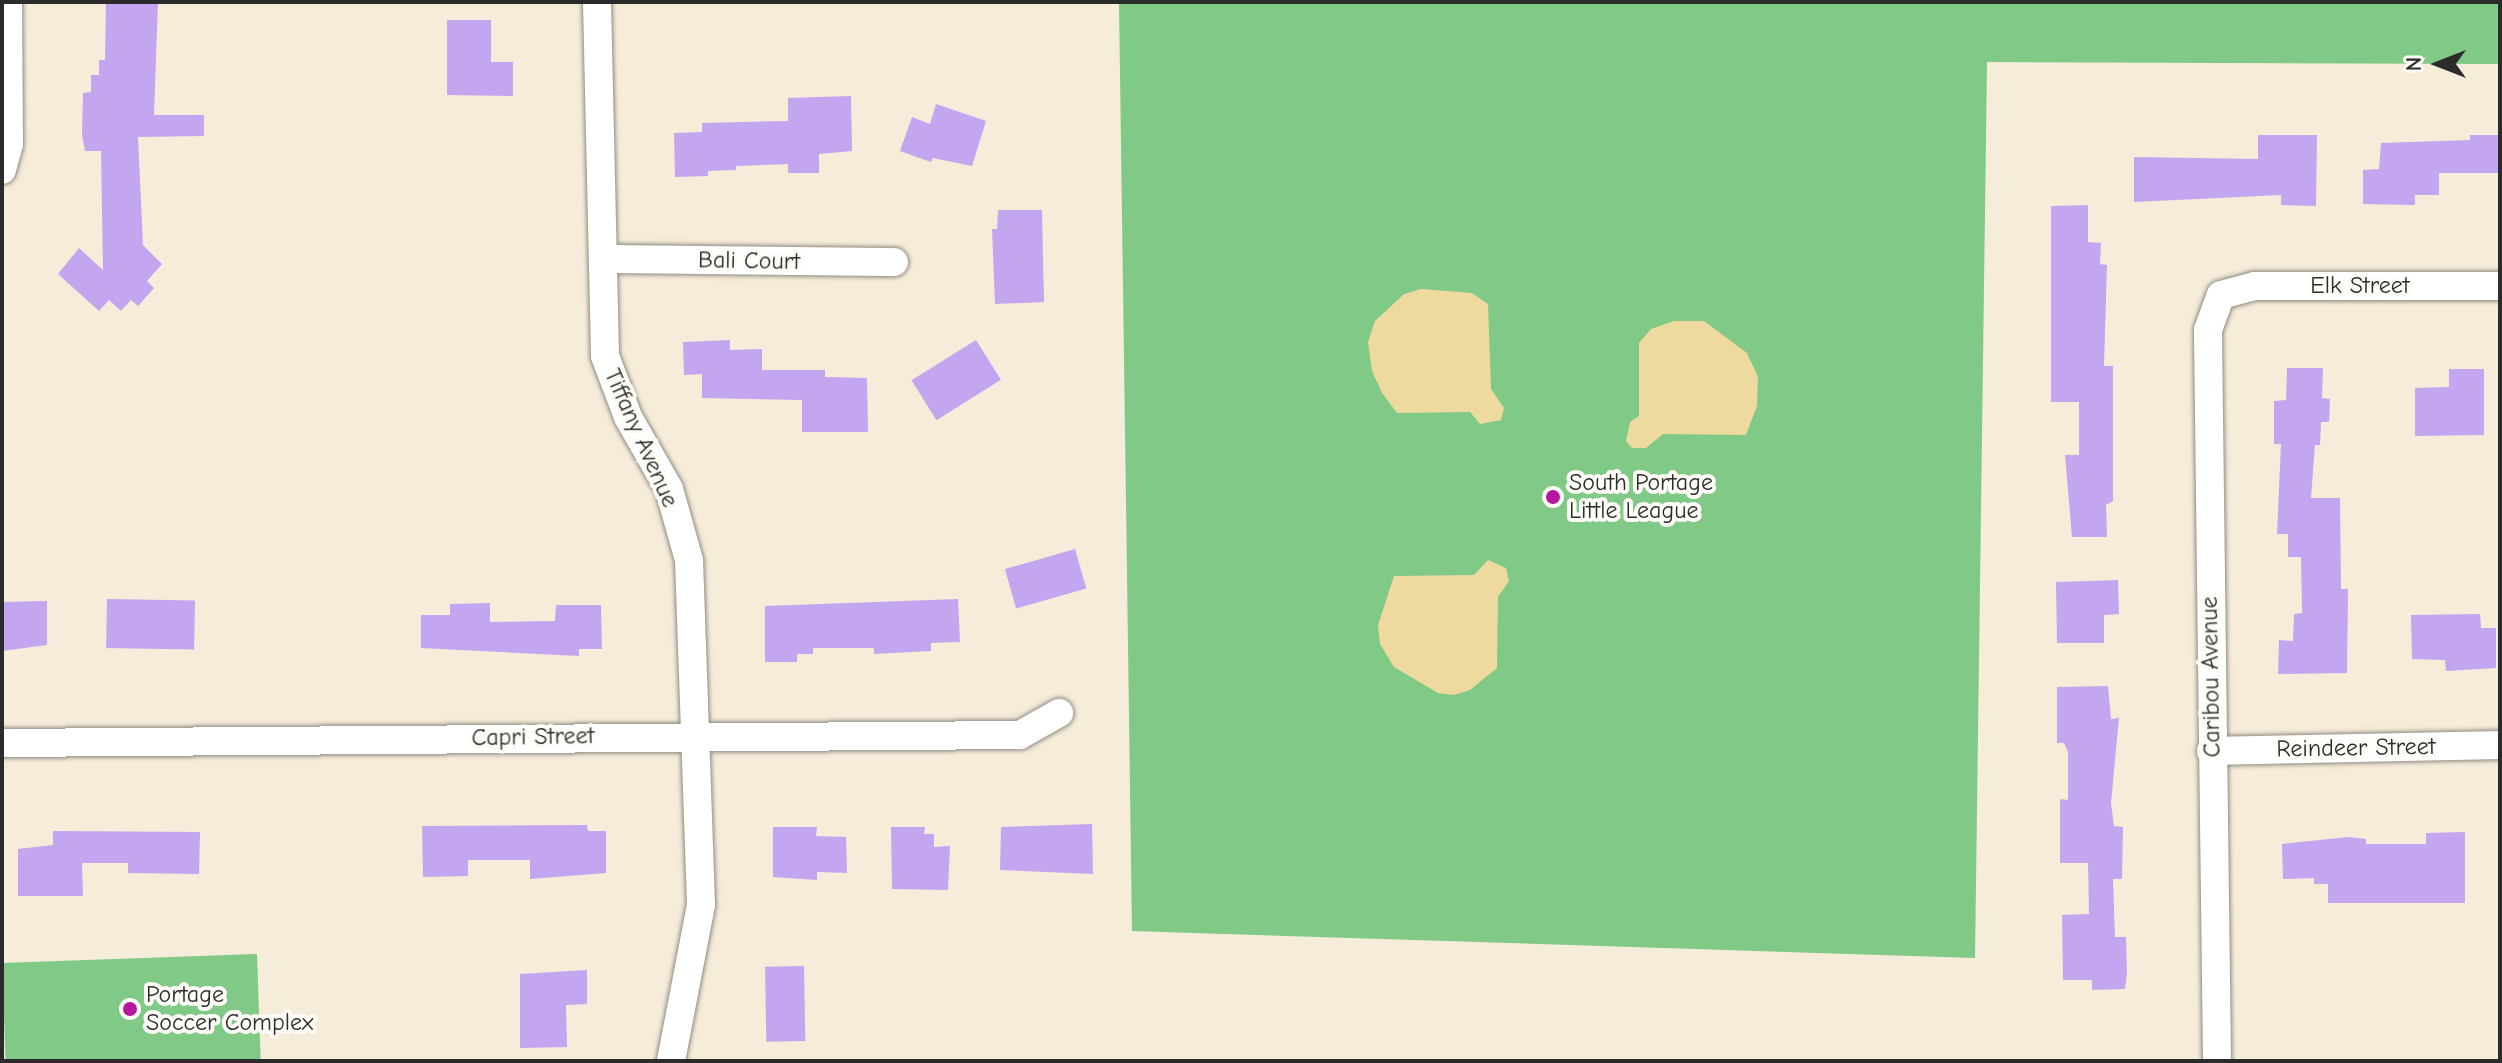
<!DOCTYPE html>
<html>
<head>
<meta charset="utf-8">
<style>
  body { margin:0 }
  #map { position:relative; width:2502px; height:1063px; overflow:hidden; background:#f5ecd9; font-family:"Comic Neue",sans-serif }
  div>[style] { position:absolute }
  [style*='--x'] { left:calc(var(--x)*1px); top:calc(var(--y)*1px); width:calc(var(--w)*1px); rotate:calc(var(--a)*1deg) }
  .green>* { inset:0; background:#80c986; transform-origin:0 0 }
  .sand>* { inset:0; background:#eeda9e }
  .building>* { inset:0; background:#c4a5f0; transform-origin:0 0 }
  .roads { filter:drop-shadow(0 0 2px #908c82) drop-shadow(0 0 2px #908c82) }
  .street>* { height:28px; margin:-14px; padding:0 14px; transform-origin:14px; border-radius:14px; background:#fff }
  .dots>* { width:22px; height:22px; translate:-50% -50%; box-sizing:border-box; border:4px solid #fdfcf7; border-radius:50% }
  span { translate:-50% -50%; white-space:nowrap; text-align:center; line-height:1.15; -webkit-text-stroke:8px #fdfcf7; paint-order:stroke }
  .street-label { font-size:24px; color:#2b2b2b }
  .poi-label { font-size:24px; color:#2b2b2b }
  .left { translate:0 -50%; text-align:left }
  .frame { position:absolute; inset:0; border:4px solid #2b2b2b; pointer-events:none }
  .north { position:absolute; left:2398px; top:24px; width:80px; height:80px; -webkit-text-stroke:6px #fdfcf7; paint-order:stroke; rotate:270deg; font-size:22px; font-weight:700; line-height:32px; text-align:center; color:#2b2b2b }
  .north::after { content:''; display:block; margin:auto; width:28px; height:36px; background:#2b2b2b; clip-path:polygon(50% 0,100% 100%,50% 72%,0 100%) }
</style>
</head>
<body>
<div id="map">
  <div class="green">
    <i style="clip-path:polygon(1119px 2px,2500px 2px,2500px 64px,1987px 62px,1975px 958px,1132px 931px)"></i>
    <i style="left:257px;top:954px;width:107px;height:255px;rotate:88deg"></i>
  </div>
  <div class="sand">
    <i style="clip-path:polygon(1421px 289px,1472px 293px,1488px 304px,1491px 389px,1504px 408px,1501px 420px,1480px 424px,1470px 412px,1397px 413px,1382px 393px,1372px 371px,1368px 342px,1375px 321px,1404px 294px)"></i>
    <i style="clip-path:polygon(1674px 321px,1704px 321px,1747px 353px,1758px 377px,1757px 406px,1746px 435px,1663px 434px,1646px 448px,1632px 448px,1626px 441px,1630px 422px,1639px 416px,1639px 343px,1651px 329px)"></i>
    <i style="clip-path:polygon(1488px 560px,1506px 568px,1509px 581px,1498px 597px,1497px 668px,1470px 690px,1454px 695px,1438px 693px,1394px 667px,1380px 644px,1378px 625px,1394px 576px,1474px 575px)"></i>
  </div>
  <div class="building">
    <i style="clip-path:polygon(106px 2px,158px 2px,154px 115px,204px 115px,204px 136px,138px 137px,143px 245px,162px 264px,147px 281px,154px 288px,138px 306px,131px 300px,121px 311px,109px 300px,99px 311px,58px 274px,79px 248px,103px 270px,101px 151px,85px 151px,82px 135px,83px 93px,91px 92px,91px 75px,99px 75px,99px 60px,105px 60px)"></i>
    <i style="clip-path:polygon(447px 20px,491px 20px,491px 62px,513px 62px,513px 96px,447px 95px)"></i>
    <i style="clip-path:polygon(851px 96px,852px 151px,819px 154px,819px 173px,788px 173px,788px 164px,736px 166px,736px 170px,708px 171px,708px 176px,675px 177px,674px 133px,702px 132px,702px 123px,788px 121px,788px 98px)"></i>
    <i style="clip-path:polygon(936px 104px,986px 121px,972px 166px,933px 158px,931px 162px,900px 151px,912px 117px,930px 124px)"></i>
    <i style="clip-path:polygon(2258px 135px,2317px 135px,2316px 206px,2281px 205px,2281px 195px,2134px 202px,2134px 157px,2258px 159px)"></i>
    <i style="clip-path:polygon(2470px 135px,2500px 135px,2500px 173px,2439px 173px,2439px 195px,2415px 195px,2415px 205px,2363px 204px,2363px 170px,2379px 169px,2381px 143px,2470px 140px)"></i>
    <i style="clip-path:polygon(2088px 205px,2088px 242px,2101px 243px,2100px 264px,2107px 265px,2104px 366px,2113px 366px,2113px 501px,2106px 505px,2107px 537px,2072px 537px,2065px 455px,2079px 455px,2079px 402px,2051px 402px,2051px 206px)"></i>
    <i style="clip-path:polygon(998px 210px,1042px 210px,1044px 302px,995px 304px,992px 229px,997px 229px)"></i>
    <i style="clip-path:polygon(730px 340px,730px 350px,762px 349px,762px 370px,825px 370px,825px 377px,867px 378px,868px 432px,802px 432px,802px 400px,702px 398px,702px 374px,684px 375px,683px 342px)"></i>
    <i style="left:976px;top:340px;width:47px;height:76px;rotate:58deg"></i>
    <i style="clip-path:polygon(2287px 368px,2323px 368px,2322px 398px,2330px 399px,2329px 422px,2321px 422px,2320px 445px,2315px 445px,2311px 498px,2340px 498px,2341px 589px,2348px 589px,2347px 673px,2278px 674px,2279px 640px,2293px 641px,2294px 614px,2302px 613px,2301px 557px,2288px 557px,2288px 534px,2277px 534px,2281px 444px,2274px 444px,2274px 401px,2286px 400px)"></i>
    <i style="clip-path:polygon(2449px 369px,2484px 369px,2484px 435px,2415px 436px,2415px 388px,2449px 387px)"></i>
    <i style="left:1075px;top:549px;width:41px;height:73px;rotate:74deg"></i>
    <i style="clip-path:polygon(2118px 580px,2119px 614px,2104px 615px,2104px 643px,2057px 643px,2056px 582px)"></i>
    <i style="left:107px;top:599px;width:88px;height:49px;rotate:1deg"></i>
    <i style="clip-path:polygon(958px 599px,960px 642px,931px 643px,931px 651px,874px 654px,874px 648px,813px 648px,813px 654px,797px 654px,797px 662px,765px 662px,765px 606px)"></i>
    <i style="clip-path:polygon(47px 601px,47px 645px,2px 651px,3px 602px)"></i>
    <i style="clip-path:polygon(490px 603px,490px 622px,555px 621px,556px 605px,601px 605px,602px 649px,579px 649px,579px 656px,421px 648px,421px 615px,450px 615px,450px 604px)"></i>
    <i style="clip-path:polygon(2480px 614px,2481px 628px,2496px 628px,2496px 668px,2446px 671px,2445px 660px,2412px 659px,2411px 615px)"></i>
    <i style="clip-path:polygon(2108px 686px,2111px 719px,2119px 718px,2111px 803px,2114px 826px,2123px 827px,2122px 879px,2113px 879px,2115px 937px,2126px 937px,2127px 973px,2125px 989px,2092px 990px,2092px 980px,2063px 980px,2062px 915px,2089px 914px,2088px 863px,2060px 863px,2060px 799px,2068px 800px,2068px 752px,2064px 743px,2057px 743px,2057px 687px)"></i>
    <i style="clip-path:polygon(1092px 824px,1093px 874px,1000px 870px,1001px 827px)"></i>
    <i style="clip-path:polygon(587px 825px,588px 831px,606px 831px,606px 873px,530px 879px,530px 860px,468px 860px,468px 876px,423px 877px,422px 826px)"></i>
    <i style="clip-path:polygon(773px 827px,817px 827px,816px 836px,846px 837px,847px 873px,817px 872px,817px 880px,773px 877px)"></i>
    <i style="clip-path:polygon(891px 827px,925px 827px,924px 834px,934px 834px,934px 847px,950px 846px,948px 890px,892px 889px)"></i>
    <i style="clip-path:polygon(53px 831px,200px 832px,199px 874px,128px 873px,128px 863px,82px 863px,83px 896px,18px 896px,18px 849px,53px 845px)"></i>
    <i style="clip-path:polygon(2465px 832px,2465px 903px,2328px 903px,2328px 884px,2314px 884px,2314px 878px,2283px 879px,2282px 844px,2348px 837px,2366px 839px,2366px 844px,2426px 844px,2426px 833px)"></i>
    <i style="left:804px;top:966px;width:75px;height:39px;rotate:89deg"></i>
    <i style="clip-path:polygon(587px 970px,587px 1004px,566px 1005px,567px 1047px,520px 1048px,520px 974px)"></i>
  </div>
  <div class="roads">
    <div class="street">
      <i style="--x:597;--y:2;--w:354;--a:88.7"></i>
      <i style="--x:605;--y:356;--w:65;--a:69.3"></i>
      <i style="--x:628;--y:417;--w:83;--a:60.3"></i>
      <i style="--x:669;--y:489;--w:74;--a:74.3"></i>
      <i style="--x:689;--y:560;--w:345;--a:88"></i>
      <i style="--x:701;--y:905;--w:159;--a:100.9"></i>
      <i style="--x:2;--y:170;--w:27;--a:-75"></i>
      <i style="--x:9;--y:144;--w:142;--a:-90.4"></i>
      <i style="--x:603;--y:259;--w:291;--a:0.6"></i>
      <i style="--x:2;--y:743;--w:1018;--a:-0.45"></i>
      <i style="--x:1020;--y:735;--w:45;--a:-29.4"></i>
      <i style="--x:2211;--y:751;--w:289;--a:-1.2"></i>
      <i style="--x:2217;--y:1061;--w:731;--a:-90.71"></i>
      <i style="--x:2208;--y:330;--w:37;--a:-70"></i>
      <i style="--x:2221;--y:295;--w:34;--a:-15"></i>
      <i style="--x:2254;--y:286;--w:246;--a:0"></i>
    </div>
  </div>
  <div class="dots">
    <i style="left:1553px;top:497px;background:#b5179e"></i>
    <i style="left:130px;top:1009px;background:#b5179e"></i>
  </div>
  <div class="street-label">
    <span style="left:749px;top:261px;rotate:1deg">Bali Court</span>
    <span style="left:2360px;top:286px">Elk Street</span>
    <span style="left:641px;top:438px;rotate:66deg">Tiffany Avenue</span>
    <span style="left:2211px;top:677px;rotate:-91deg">Caribou Avenue</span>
    <span style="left:533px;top:737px;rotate:-1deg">Capri Street</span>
    <span style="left:2356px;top:748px;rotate:-1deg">Reindeer Street</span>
  </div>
  <div class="poi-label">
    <span class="left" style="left:1569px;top:497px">South Portage<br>Little League</span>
    <span class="left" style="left:146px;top:1009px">Portage<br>Soccer Complex</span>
  </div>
  <div class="frame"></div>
  <div class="north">N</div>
</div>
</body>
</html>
